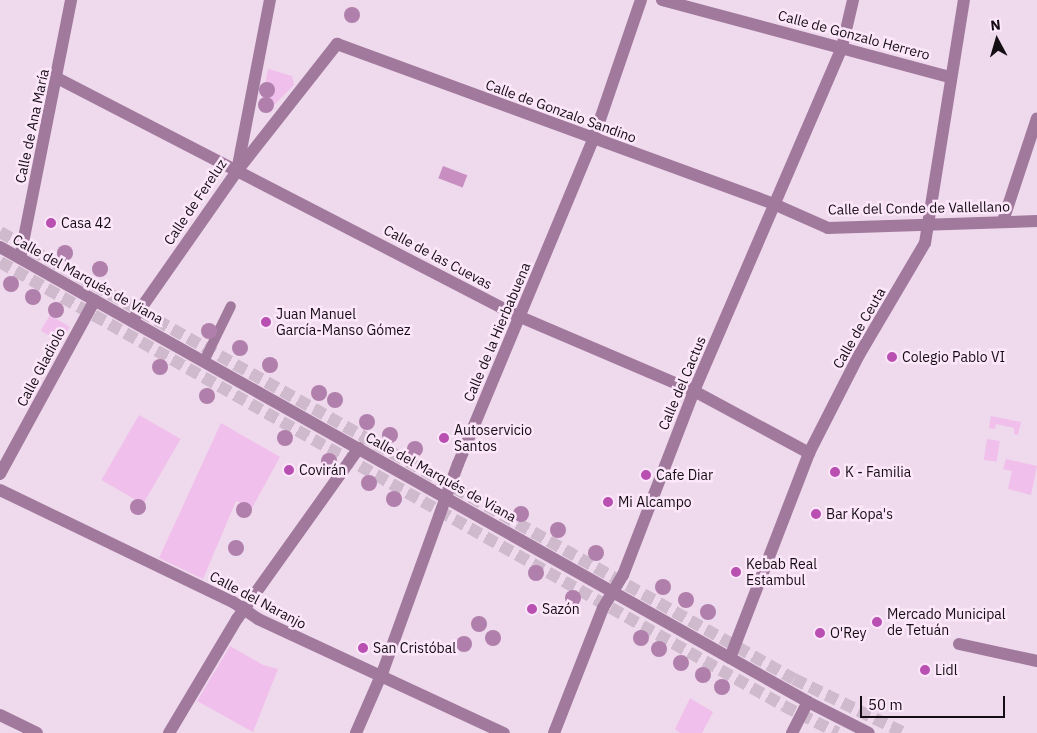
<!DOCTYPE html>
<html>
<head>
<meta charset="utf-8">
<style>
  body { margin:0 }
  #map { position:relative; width:1037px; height:733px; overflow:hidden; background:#efd9ec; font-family:"IBM Plex Sans",sans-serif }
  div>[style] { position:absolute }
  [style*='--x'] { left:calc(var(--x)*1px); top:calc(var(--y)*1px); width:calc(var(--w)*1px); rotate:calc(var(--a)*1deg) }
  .green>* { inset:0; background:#f1bfeb; transform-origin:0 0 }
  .water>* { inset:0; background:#c88ec2; transform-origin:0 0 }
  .secondary-tunnel>* { height:12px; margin-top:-6px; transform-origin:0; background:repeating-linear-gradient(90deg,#cebacc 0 12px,transparent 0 18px) }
  .service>* { height:10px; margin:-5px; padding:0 5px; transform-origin:5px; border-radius:5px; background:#a1799d }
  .pedestrian>* { height:12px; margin:-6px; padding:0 6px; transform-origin:6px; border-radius:6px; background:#a1799d }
  .minor>* { height:12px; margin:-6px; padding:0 6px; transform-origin:6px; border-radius:6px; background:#a1799d }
  .tertiary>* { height:12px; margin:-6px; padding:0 6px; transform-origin:6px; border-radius:6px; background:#a1799d }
  .trees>* { width:16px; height:16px; margin:-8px; border-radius:50%; background:#b07fac }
  .dots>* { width:14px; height:14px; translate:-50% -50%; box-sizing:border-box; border:2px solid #fce6fa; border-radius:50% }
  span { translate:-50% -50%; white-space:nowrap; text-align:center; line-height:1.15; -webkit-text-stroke:5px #fce6fa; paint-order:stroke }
  .street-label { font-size:14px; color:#150d14 }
  .poi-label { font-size:14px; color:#150d14 }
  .left { translate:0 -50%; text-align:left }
  .north { position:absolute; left:972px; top:15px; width:50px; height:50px; -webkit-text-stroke:4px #fce6fa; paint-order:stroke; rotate:354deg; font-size:14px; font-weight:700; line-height:20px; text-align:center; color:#150d14 }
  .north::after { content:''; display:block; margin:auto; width:18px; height:22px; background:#150d14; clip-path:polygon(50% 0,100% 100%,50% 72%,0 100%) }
  .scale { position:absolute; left:860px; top:696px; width:145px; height:22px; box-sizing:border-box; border:2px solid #150d14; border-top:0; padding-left:6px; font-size:15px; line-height:18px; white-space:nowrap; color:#150d14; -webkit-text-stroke:4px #fce6fa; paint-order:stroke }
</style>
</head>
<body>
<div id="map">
  <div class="green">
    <i style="clip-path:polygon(268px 69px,292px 76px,294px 85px,267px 112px,260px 109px)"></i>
    <i style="left:50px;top:315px;width:23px;height:18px;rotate:31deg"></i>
    <i style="left:139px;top:415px;width:48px;height:75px;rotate:30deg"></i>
    <i style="clip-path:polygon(991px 416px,1021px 422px,1018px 435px,1014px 434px,1014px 428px,996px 424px,995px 429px,989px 428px)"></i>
    <i style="clip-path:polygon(221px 423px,280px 457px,252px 508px,236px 501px,203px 579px,159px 558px)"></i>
    <i style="left:987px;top:439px;width:13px;height:21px;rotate:9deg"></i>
    <i style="clip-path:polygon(1006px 459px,1037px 466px,1031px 495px,1008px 489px,1012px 471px,1003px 469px)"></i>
    <i style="clip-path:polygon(230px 646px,263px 665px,278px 669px,253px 732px,197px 701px)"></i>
    <i style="clip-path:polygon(690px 698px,713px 712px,702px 733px,680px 733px,675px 729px)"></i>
  </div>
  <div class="water">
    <i style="left:443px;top:166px;width:26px;height:13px;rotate:21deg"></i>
  </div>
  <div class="secondary-tunnel">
    <i style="--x:0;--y:232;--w:911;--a:29.38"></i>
    <i style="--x:794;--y:679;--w:123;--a:26.1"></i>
    <i style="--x:0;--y:262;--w:901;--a:29.52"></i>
    <i style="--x:784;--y:706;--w:60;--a:26.6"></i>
  </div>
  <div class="service">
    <i style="--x:204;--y:361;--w:61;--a:-63.9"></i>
  </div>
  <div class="pedestrian">
    <i style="--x:959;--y:644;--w:80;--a:12.3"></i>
  </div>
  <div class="minor">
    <i style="--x:662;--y:0;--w:298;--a:15"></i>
    <i style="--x:57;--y:78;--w:519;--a:27.31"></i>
    <i style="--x:518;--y:316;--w:191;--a:23.1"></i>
    <i style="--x:694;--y:391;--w:131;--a:28.3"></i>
    <i style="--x:237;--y:171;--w:162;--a:-51.8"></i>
    <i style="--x:337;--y:44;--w:468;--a:20.1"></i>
    <i style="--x:776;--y:205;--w:57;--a:23.9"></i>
    <i style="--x:828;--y:228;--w:209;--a:-1.9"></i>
    <i style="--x:1003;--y:221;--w:108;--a:-71.7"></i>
    <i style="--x:20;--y:258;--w:263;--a:-78.8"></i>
    <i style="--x:132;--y:321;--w:183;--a:-55"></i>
    <i style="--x:237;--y:171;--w:174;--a:-79.1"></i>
    <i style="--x:0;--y:474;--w:198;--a:-61.4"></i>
    <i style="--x:0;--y:490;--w:259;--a:25.7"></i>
    <i style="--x:233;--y:602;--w:30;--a:34"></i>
    <i style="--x:258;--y:619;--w:271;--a:24.9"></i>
    <i style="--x:730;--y:658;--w:220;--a:-68.9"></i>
    <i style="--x:809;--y:453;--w:110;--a:-63"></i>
    <i style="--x:859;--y:355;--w:130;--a:-59.5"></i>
    <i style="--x:925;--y:243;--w:246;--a:-80.9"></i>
    <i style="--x:0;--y:715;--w:41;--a:25.9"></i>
    <i style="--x:169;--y:733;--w:133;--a:-59.2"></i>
    <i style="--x:237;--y:619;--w:210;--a:-54.5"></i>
    <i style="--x:356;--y:733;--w:68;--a:-66.5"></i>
    <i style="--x:383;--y:671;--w:220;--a:-70.1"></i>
    <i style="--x:458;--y:464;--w:351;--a:-67.4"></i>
    <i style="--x:593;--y:140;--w:148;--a:-71.1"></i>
    <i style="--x:554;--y:733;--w:134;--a:-68.6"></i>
    <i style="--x:603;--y:608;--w:39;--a:-59"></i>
    <i style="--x:623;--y:575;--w:197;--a:-68.9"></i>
    <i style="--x:694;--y:391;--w:374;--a:-66.7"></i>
    <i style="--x:842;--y:47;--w:48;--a:-76.8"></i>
    <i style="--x:792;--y:733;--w:35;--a:-63"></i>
  </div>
  <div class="tertiary">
    <i style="--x:0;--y:247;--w:927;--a:29.38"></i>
    <i style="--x:808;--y:702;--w:68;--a:26.9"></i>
  </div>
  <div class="trees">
    <i style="left:352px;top:15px"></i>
    <i style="left:267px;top:90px"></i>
    <i style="left:266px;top:105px"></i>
    <i style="left:65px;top:253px"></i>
    <i style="left:100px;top:269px"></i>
    <i style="left:11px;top:284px"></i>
    <i style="left:33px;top:297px"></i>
    <i style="left:56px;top:310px"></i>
    <i style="left:209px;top:331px"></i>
    <i style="left:240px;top:348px"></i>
    <i style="left:270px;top:365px"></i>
    <i style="left:160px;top:367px"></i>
    <i style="left:319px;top:393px"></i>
    <i style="left:207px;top:396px"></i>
    <i style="left:335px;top:400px"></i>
    <i style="left:367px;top:422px"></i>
    <i style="left:390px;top:435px"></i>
    <i style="left:285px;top:438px"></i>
    <i style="left:415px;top:449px"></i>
    <i style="left:329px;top:461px"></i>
    <i style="left:369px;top:483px"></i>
    <i style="left:394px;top:499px"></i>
    <i style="left:138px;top:507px"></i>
    <i style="left:244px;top:510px"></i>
    <i style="left:521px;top:514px"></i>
    <i style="left:558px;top:530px"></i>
    <i style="left:236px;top:548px"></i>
    <i style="left:596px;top:553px"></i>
    <i style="left:536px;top:573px"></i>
    <i style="left:663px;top:587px"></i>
    <i style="left:573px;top:598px"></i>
    <i style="left:686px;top:600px"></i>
    <i style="left:708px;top:612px"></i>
    <i style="left:479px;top:624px"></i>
    <i style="left:493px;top:638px"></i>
    <i style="left:641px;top:638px"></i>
    <i style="left:464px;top:644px"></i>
    <i style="left:659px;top:649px"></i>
    <i style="left:681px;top:663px"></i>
    <i style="left:703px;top:675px"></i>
    <i style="left:722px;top:687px"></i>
  </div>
  <div class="dots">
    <i style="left:51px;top:223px;background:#b84fb1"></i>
    <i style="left:266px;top:322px;background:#b84fb1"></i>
    <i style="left:892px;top:357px;background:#b84fb1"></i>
    <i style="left:444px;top:438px;background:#b84fb1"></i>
    <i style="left:289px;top:470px;background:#b84fb1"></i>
    <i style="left:835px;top:472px;background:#b84fb1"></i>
    <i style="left:646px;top:475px;background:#b84fb1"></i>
    <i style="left:608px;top:502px;background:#b84fb1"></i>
    <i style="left:816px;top:514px;background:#b84fb1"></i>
    <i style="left:736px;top:572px;background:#b84fb1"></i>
    <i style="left:532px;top:609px;background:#b84fb1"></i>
    <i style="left:877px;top:622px;background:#b84fb1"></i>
    <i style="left:820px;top:633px;background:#b84fb1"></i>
    <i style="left:363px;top:648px;background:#b84fb1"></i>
    <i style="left:925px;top:670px;background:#b84fb1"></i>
  </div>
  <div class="street-label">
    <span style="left:854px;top:35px;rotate:15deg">Calle de Gonzalo Herrero</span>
    <span style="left:561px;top:111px;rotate:20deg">Calle de Gonzalo Sandino</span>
    <span style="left:32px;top:126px;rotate:-78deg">Calle de Ana María</span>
    <span style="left:195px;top:202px;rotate:-56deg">Calle de Fereluz</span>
    <span style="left:919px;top:208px;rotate:-1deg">Calle del Conde de Vallellano</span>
    <span style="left:438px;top:257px;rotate:28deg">Calle de las Cuevas</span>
    <span style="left:88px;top:279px;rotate:29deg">Calle del Marqués de Viana</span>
    <span style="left:859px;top:328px;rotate:-60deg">Calle de Ceuta</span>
    <span style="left:497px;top:332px;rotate:-67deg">Calle de la Hierbabuena</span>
    <span style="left:41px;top:367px;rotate:-62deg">Calle Gladiolo</span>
    <span style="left:682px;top:383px;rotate:-67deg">Calle del Cactus</span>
    <span style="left:441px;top:477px;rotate:29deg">Calle del Marqués de Viana</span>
    <span style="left:258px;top:600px;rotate:28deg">Calle del Naranjo</span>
  </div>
  <div class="poi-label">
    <span class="left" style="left:61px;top:223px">Casa 42</span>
    <span class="left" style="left:276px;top:322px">Juan Manuel<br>García-Manso Gómez</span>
    <span class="left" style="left:902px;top:357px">Colegio Pablo VI</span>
    <span class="left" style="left:454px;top:438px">Autoservicio<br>Santos</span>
    <span class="left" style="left:299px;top:470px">Covirán</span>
    <span class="left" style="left:845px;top:472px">K - Familia</span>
    <span class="left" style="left:656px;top:475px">Cafe Diar</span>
    <span class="left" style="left:618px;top:502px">Mi Alcampo</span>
    <span class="left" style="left:826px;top:514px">Bar Kopa's</span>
    <span class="left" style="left:746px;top:572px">Kebab Real<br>Estambul</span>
    <span class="left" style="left:542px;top:609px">Sazón</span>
    <span class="left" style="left:887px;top:622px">Mercado Municipal<br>de Tetuán</span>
    <span class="left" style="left:830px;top:633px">O'Rey</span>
    <span class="left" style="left:373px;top:648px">San Cristóbal</span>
    <span class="left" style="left:935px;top:670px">Lidl</span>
  </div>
  <div class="north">N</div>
  <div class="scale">50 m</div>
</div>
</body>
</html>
